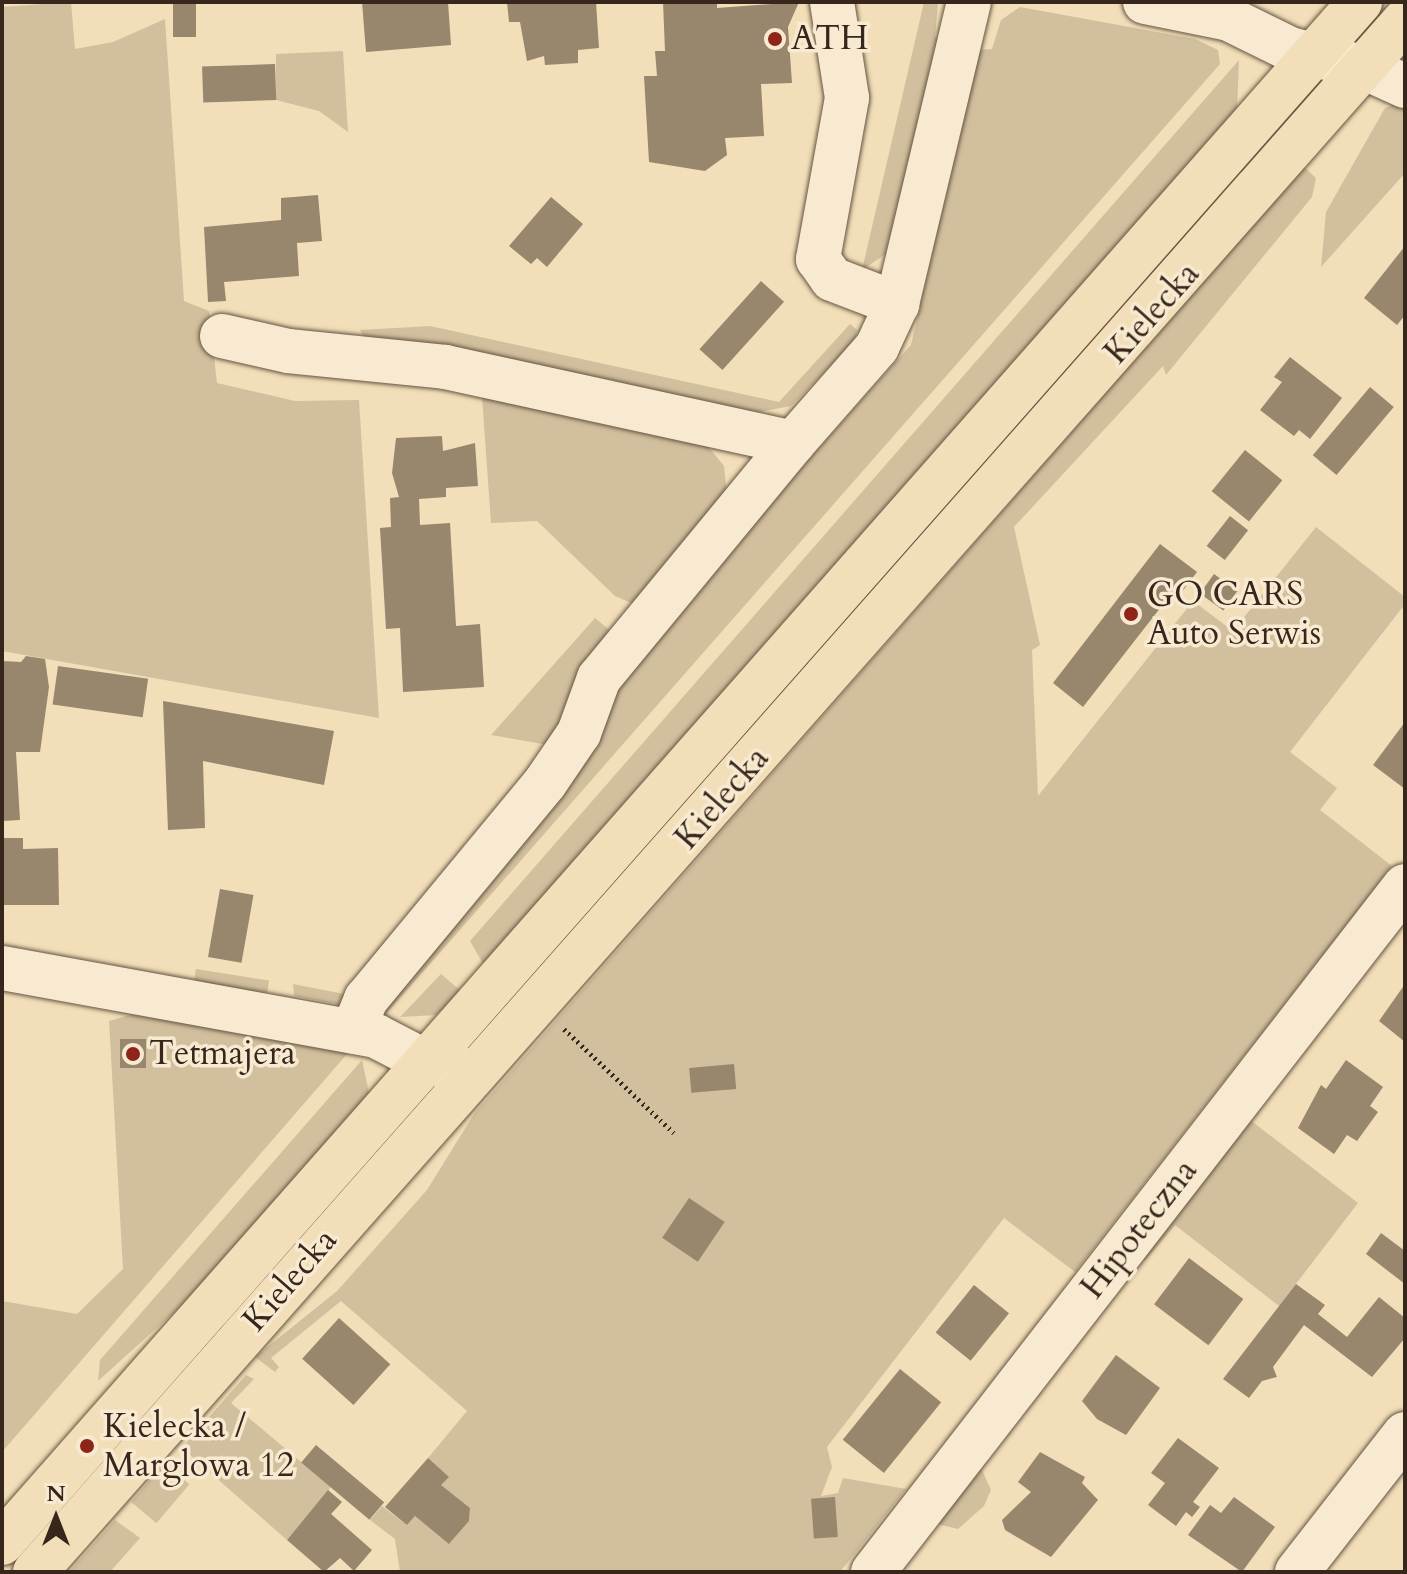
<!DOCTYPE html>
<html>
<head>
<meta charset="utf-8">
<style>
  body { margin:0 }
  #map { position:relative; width:1407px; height:1574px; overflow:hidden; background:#f2deb8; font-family:Cardo,serif }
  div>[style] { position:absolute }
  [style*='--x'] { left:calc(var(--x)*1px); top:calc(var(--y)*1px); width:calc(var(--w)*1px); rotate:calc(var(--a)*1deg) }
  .green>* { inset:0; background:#d2bf9d; transform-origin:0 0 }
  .building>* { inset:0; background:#98866d; transform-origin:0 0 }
  .path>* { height:5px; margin-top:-2.5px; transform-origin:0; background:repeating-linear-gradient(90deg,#36261b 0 2px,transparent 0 6px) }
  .roads { filter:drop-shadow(0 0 2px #655442) drop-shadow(0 0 2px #655442) }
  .minor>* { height:44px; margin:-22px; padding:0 22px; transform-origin:22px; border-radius:22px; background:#f7ead1 }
  .major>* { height:44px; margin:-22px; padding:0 22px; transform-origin:22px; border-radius:22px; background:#f2deb8 }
  .dots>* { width:22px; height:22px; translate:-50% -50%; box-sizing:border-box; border:4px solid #f7ead1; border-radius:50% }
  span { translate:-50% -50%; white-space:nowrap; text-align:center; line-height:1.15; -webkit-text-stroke:7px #f7ead1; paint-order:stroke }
  .poi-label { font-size:34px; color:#36261b }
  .left { translate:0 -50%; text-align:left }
  .street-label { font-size:34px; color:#36261b }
  .frame { position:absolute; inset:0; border:4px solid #36261b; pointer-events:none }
  .north { position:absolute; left:16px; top:1478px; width:80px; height:80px; -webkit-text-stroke:6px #f7ead1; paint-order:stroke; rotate:0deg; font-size:22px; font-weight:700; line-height:32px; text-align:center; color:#36261b }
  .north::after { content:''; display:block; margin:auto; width:28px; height:36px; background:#36261b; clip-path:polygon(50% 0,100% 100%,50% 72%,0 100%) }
</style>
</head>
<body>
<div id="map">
  <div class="green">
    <i style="clip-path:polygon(71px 2px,75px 49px,113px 42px,165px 19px,184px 301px,209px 311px,217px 383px,295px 401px,359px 400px,379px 718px,2px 651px,2px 7px)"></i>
    <i style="clip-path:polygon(924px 2px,938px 3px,935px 37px,945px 40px,886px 254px,862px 270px)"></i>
    <i style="clip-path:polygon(1020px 7px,1195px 39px,1218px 50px,1220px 64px,387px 1013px,294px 996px,293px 984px,349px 995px,560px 747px,491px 735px,595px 618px,618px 637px,596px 697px,911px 345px,979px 50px,992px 49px,1001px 20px)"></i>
    <i style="clip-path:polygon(343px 51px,348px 132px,319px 111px,276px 100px,276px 54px)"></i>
    <i style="clip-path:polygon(1239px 60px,1237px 111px,485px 967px,470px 941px)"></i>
    <i style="clip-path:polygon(1405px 100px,1405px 173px,1321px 267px,1326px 212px,1385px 108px)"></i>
    <i style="clip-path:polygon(1304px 167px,1316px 178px,1312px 197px,1166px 375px,1163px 366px,1014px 527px,1040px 645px,1032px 650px,1038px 796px,1193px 601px,1233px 631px,1316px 527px,1405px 597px,1405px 604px,1290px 752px,1337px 788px,1320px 810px,1392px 866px,1075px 1272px,1004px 1218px,827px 1447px,832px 1467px,821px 1496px,838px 1493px,843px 1478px,906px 1489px,840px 1572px,400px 1572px,395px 1539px,370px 1520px,382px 1506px,407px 1525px,415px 1516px,450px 1543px,469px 1521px,470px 1508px,441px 1485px,428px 1458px,467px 1411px,341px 1301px,271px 1358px,279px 1367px,275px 1372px,255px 1357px,337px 1291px,427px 1190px,474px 1114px)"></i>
    <i style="clip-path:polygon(850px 324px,857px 330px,854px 342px,791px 406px,734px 417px,364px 337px,360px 330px,430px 326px,779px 402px)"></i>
    <i style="clip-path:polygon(482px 397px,706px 444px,724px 466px,727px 493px,638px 606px,615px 596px,537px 521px,491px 523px)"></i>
    <i style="left:196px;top:969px;width:74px;height:17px;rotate:9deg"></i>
    <i style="clip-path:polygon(441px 974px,462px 992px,436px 1015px,400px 1017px)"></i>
    <i style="clip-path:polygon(140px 1012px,338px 1047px,347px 1054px,2px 1452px,2px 1301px,77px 1314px,123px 1269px,109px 1021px)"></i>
    <i style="clip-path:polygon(362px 1060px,369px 1093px,360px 1107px,211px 1279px,98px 1381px,100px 1360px)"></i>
    <i style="clip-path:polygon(1250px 1120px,1358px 1203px,1279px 1306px,1175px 1225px,1145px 1261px,1142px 1258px)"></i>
    <i style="clip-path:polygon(246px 1375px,254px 1379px,231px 1403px,331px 1487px,287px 1540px,182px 1448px)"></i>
    <i style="left:164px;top:1463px;width:33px;height:51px;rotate:40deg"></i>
    <i style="clip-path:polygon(981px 1468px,991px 1490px,984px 1506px,958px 1529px,937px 1524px)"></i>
    <i style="clip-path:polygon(115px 1520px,140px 1538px,110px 1572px,69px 1572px)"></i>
  </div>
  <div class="building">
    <i style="left:173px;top:2px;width:23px;height:35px"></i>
    <i style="clip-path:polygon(362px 2px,448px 2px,451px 45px,366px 52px)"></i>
    <i style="clip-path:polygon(507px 2px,596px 2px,599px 48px,578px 50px,578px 63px,545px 65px,544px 56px,527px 61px,520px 22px,509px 22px)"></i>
    <i style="clip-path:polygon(663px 2px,717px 2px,717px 8px,799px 2px,788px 27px,792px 83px,761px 84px,764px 136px,725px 138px,727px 155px,705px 171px,649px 162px,644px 76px,657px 76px,655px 51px,665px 51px)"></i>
    <i style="left:275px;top:64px;width:36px;height:73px;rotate:88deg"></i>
    <i style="clip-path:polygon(318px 195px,322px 241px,297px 243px,299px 276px,224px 282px,226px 301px,208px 302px,204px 227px,281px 220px,281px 198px)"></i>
    <i style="clip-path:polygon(551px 197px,583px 224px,547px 267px,537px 258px,531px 264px,509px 246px)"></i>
    <i style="clip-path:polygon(1405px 246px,1405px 315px,1397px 325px,1364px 298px)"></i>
    <i style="left:761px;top:281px;width:31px;height:92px;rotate:42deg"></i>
    <i style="clip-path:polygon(1290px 357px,1342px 398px,1310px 439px,1299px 430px,1294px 436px,1260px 410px,1282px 382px,1274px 377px)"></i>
    <i style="left:1370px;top:387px;width:31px;height:89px;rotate:40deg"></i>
    <i style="clip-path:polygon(442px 436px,443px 451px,475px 443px,478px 486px,446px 488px,446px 497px,419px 499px,420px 525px,450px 523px,456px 626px,480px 624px,484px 687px,403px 692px,400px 628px,386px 629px,380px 528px,391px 527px,390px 498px,399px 497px,392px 473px,396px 438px)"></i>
    <i style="left:1245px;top:450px;width:48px;height:53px;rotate:39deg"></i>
    <i style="left:1230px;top:516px;width:23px;height:38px;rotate:38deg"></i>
    <i style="clip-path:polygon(1160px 544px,1197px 572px,1181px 593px,1175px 589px,1083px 707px,1053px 683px)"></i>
    <i style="left:1214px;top:574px;width:29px;height:24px;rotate:36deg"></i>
    <i style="clip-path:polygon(26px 656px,45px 659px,49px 687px,40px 752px,16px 752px,20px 820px,2px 821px,2px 661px,21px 662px)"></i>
    <i style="left:58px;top:666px;width:91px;height:39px;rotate:8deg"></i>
    <i style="clip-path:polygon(163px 701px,334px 731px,324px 785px,203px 761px,205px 828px,168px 830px)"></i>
    <i style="clip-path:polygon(1405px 722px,1405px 789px,1373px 765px)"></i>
    <i style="clip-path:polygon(3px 838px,23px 838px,23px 849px,58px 848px,59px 905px,4px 905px)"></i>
    <i style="left:220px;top:889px;width:34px;height:69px;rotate:10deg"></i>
    <i style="clip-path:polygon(1405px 984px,1405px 1042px,1379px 1021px)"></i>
    <i style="left:120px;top:1039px;width:26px;height:29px"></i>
    <i style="clip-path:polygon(1346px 1060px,1383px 1087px,1370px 1106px,1378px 1112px,1357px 1141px,1347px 1135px,1334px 1154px,1298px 1128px,1321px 1085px,1326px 1089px)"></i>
    <i style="left:734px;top:1064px;width:25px;height:45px;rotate:85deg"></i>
    <i style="left:689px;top:1198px;width:43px;height:48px;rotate:34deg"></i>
    <i style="clip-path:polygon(1381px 1233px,1405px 1251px,1405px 1284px,1366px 1254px)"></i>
    <i style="left:1189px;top:1258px;width:68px;height:58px;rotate:37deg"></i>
    <i style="clip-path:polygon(1296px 1284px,1325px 1305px,1318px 1314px,1347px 1337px,1379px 1297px,1405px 1318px,1405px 1338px,1372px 1377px,1304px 1325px,1273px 1367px,1277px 1377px,1262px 1381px,1249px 1398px,1223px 1379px)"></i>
    <i style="left:974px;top:1285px;width:45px;height:61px;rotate:39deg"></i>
    <i style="left:339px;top:1318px;width:69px;height:55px;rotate:42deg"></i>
    <i style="clip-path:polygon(1116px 1355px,1160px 1388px,1126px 1435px,1097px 1419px,1082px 1401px)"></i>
    <i style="left:900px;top:1369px;width:53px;height:91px;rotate:39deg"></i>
    <i style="clip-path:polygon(1178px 1438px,1219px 1468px,1193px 1502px,1200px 1507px,1192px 1517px,1186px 1512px,1176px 1526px,1148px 1505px,1165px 1483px,1151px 1473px)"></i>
    <i style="left:316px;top:1445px;width:89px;height:23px;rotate:40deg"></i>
    <i style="clip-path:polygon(1040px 1452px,1085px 1477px,1082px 1483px,1098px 1500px,1051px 1557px,1005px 1530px,1002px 1520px,1031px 1492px,1018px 1482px)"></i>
    <i style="clip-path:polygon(428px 1458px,449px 1477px,441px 1485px,470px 1508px,469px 1521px,449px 1544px,415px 1516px,407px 1525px,385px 1507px)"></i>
    <i style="clip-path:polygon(328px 1490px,342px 1502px,331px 1514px,372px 1550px,354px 1571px,340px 1558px,324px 1572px,287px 1540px)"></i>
    <i style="left:835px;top:1497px;width:40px;height:24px;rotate:86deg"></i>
    <i style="clip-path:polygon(1234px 1497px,1275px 1527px,1242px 1572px,1188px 1535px,1210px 1505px,1221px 1513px)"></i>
  </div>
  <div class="path">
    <i style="--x:564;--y:1029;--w:151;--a:43.4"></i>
  </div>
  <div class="roads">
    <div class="minor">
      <i style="--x:832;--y:2;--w:97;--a:81.1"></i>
      <i style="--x:847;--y:98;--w:164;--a:100.2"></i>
      <i style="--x:818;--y:259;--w:24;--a:55"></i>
      <i style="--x:832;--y:279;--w:70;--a:21"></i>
      <i style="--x:1145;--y:2;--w:86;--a:11.4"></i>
      <i style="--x:1229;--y:19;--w:68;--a:26.2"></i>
      <i style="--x:1290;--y:49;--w:75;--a:13.9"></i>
      <i style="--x:1363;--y:67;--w:46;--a:24.3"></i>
      <i style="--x:222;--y:336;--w:68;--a:12.8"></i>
      <i style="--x:288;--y:351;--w:158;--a:5.8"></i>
      <i style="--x:445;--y:367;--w:356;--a:12.3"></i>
      <i style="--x:793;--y:443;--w:305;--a:129.5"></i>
      <i style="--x:599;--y:678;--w:59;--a:110"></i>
      <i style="--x:579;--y:733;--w:60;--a:124.2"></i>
      <i style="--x:545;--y:783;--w:281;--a:129.6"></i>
      <i style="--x:366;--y:999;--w:35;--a:112"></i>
      <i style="--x:793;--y:443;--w:128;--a:-48.8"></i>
      <i style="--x:877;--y:347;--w:47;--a:-65.1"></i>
      <i style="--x:897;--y:304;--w:310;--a:-76.6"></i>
      <i style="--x:2;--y:968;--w:380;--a:10.3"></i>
      <i style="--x:376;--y:1036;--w:56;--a:27.5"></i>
      <i style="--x:426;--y:1062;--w:37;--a:11"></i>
      <i style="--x:873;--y:1572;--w:868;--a:-52.21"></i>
      <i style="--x:1297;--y:1572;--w:175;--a:-52"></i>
    </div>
    <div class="major">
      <i style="--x:2;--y:1543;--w:2054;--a:-48.61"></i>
      <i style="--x:35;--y:1572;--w:2070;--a:-48.56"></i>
    </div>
  </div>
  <div class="dots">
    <i style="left:775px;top:39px;background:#8f2418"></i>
    <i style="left:1131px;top:614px;background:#8f2418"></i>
    <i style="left:133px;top:1054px;background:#8f2418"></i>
    <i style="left:87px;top:1446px;background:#8f2418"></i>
  </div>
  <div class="poi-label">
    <span class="left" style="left:791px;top:39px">ATH</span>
    <span class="left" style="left:1147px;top:614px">GO CARS<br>Auto Serwis</span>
    <span class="left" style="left:149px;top:1054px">Tetmajera</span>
    <span class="left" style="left:103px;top:1446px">Kielecka /<br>Marglowa 12</span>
  </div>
  <div class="street-label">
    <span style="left:1152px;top:313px;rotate:-48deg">Kielecka</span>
    <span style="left:722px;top:798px;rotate:-49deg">Kielecka</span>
    <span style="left:1139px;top:1229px;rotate:-52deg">Hipoteczna</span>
    <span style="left:290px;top:1280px;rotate:-49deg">Kielecka</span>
  </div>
  <div class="frame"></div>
  <div class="north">N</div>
</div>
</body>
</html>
